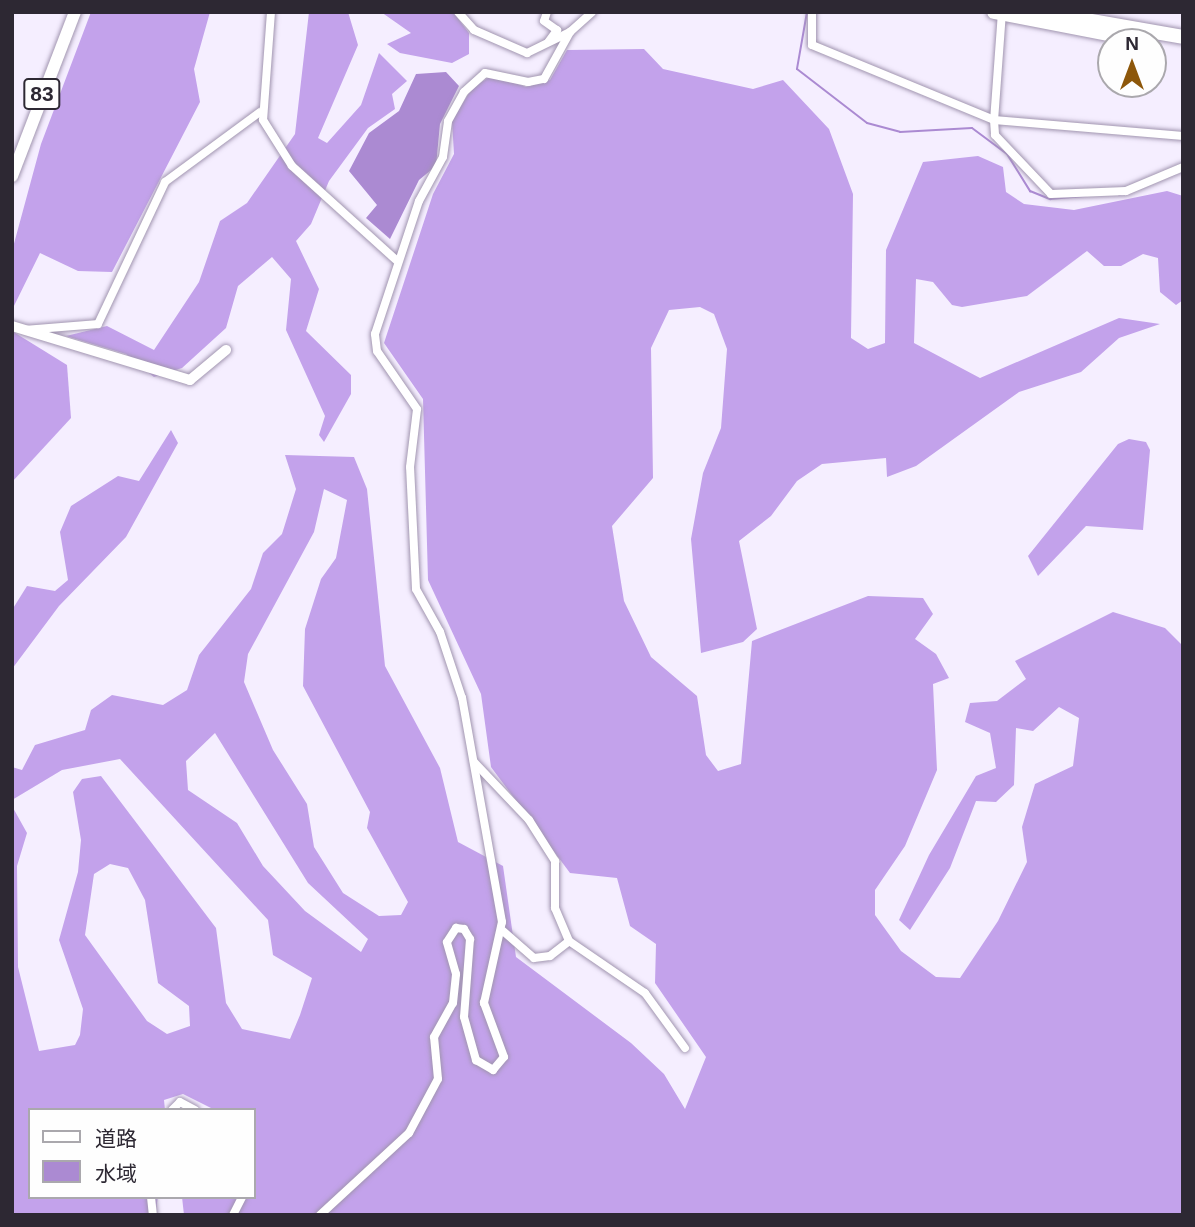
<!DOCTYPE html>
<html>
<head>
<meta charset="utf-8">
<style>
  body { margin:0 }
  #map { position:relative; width:1195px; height:1227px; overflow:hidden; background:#f5eeff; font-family:Arial,"Noto Sans JP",sans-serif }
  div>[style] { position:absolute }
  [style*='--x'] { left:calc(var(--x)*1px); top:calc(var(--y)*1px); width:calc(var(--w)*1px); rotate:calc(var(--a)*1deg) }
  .forest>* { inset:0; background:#c3a2eb }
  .water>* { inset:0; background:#ab8ad2 }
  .stream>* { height:2px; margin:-1px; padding:0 1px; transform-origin:1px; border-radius:1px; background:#ab8ad2 }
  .roads { filter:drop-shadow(0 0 2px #a195b0) drop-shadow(0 0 2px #a195b0) }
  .street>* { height:8px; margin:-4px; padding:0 4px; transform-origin:4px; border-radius:4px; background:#fff }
  .secondary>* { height:10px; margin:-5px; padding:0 5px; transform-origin:5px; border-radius:5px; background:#fff }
  .primary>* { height:12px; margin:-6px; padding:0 6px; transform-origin:6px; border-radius:6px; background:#fff }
  .highway>* { height:14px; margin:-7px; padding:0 7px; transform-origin:7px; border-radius:7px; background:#fff }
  span { translate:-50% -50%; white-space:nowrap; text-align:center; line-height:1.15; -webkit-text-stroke:6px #fefefe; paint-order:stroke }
  .shield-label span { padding:2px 5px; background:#fefefe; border:2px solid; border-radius:5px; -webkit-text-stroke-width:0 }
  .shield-label { font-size:21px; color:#2d2833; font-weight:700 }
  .frame { position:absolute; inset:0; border:14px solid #2d2833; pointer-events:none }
  .legend { position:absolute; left:28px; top:1108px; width:228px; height:91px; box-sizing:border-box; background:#fefefe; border:2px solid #aaa8ad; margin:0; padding:9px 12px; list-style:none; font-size:21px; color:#2d2833 }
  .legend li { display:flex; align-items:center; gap:14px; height:35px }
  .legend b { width:35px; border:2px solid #aaa8ad }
  .north { position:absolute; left:1097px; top:28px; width:70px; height:70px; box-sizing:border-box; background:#fefefe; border:2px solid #aaa8ad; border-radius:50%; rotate:0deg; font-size:19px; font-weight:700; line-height:28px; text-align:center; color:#2d2833 }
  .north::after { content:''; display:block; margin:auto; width:24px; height:32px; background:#8d570a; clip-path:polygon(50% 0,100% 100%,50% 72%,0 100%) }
</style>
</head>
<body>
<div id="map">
  <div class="forest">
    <i style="clip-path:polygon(91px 12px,210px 12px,194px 69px,200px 102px,112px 272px,78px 271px,40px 253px,12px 310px,12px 251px,41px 144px)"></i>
    <i style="clip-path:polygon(309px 12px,348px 12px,358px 45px,318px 138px,327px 143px,361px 105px,379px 53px,407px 81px,392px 94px,395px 109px,368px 128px,329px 181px,311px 224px,296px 241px,319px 289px,306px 331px,351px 375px,351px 394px,324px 442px,319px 435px,325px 416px,286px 330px,291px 279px,272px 257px,238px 286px,226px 328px,182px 368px,154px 377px,126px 354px,66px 336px,107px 326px,154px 350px,199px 282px,220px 221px,247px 203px,295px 134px)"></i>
    <i style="clip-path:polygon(381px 12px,453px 12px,469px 33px,469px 54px,452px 63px,400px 53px,387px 44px,411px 33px)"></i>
    <i style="clip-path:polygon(evenodd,644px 49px,663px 69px,753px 89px,783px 80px,829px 129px,853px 194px,851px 338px,868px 349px,885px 343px,886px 250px,923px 162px,978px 156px,1003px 167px,1006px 192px,1024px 204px,1074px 210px,1167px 191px,1183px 196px,1183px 300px,1176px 305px,1160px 292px,1158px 258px,1143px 254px,1121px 266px,1104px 266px,1087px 251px,1027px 296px,962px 307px,952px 305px,933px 282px,916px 279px,914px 343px,980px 378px,1119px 318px,1160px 324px,1119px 338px,1081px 372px,1019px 392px,916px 466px,887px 477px,886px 458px,822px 464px,797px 481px,771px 516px,739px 541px,757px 629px,743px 642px,701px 653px,691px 539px,703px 473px,721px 428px,727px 349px,714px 314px,700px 307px,669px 310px,651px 348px,653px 478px,612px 526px,624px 601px,651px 657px,697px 696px,706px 755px,718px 771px,741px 764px,752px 641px,868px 596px,923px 598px,933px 614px,915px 639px,936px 654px,949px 678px,933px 684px,937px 770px,905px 846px,875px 890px,875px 915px,901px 951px,936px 977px,960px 978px,998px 921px,1027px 862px,1022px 827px,1035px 784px,1073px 766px,1079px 718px,1059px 707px,1033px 731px,1016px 728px,1014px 785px,996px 802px,976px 801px,950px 868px,910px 930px,899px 920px,929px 855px,976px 776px,996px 768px,990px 733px,965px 722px,970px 703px,997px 701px,1026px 679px,1015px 661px,1113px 612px,1165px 628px,1183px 646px,1183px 1215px,184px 1215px,182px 1197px,254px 1197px,254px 1110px,215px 1110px,183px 1094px,164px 1100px,165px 1110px,30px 1110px,30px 1197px,158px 1197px,155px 1215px,12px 1215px,12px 806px,27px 833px,17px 866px,18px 967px,39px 1051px,75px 1045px,80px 1035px,83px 1009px,59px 940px,78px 872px,81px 840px,73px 792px,82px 779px,101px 776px,216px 928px,226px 1003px,242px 1029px,290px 1039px,300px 1015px,312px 978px,273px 955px,268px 920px,120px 759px,62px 770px,12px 800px,12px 767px,22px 770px,35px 745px,85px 730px,91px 710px,112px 695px,163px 705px,187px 690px,199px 655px,251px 589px,263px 553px,282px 534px,296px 489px,285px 455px,354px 457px,367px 489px,385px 666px,440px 768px,458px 842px,503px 866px,516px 957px,631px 1043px,664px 1074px,685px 1109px,706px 1057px,655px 983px,656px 944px,630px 926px,617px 878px,570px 873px,491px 767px,481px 694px,428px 580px,423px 399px,384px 343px,433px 194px,454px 154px,452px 121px,472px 88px,493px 75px,526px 87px,550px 80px,567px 50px,644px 49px,324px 489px,347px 500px,336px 558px,321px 579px,305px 629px,303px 686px,370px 812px,367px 828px,408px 902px,401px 915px,379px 916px,343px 893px,314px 847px,307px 804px,273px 750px,244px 682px,248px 654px,314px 532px,324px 489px,644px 49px,215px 733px,308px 883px,368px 939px,361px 952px,305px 911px,263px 866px,237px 823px,188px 790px,186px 761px,215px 733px,644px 49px,110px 864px,128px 868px,145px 900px,158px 983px,189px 1006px,190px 1026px,167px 1034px,147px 1021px,85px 935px,94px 874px,110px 864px)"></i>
    <i style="clip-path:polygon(12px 331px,67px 365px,71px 418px,12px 482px)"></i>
    <i style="clip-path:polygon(171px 430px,178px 443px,126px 537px,59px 606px,12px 669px,12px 610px,27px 586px,55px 591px,68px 580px,60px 532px,71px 506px,118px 476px,139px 481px)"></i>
    <i style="clip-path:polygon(1129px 439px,1146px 442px,1150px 450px,1143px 530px,1086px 526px,1038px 576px,1028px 556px,1118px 444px)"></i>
  </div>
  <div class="water">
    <i style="clip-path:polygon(446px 72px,459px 86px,440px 124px,436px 166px,419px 180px,390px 239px,366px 218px,377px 205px,349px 171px,369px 133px,399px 111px,416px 74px)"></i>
  </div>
  <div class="stream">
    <i style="--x:807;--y:12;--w:58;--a:100"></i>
    <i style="--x:797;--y:69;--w:88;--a:37.6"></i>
    <i style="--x:867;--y:123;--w:34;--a:15"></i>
    <i style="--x:900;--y:132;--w:72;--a:-3.2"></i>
    <i style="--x:972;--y:128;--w:44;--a:36.6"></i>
    <i style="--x:1007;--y:154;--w:44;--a:58.1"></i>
    <i style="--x:1030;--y:191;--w:22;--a:22"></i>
    <i style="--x:1050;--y:199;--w:36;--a:-5"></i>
    <i style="--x:1119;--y:195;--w:60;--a:-20.6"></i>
  </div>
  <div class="roads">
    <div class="street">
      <i style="--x:271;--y:12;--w:108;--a:94.2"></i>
      <i style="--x:263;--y:120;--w:54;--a:57.8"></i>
      <i style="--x:292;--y:166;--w:140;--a:42.1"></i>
      <i style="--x:458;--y:12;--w:24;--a:48"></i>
      <i style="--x:474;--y:30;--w:58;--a:23.5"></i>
      <i style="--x:527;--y:53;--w:48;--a:-26"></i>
      <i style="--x:547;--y:12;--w:9;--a:108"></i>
      <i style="--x:544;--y:21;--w:16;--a:35"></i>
      <i style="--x:557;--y:30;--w:14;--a:126"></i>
      <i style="--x:812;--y:12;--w:33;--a:90"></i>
      <i style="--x:812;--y:45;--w:197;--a:22.4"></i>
      <i style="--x:994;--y:120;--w:15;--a:86"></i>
      <i style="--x:995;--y:135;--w:81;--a:46.5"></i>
      <i style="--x:1051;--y:194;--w:75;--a:-2.3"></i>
      <i style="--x:1126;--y:191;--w:62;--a:-22.8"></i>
      <i style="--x:1002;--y:12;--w:108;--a:94.2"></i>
      <i style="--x:994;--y:120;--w:190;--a:4.8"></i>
      <i style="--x:25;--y:330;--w:73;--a:-4.7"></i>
      <i style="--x:98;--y:324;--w:157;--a:-64.7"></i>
      <i style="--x:165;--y:182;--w:118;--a:-36.4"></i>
      <i style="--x:474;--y:762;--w:80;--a:46.5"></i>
      <i style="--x:529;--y:820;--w:49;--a:57.6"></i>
      <i style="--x:555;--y:861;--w:47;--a:90"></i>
      <i style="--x:555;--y:908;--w:36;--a:67"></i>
      <i style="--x:569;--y:941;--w:92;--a:34.4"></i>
      <i style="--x:645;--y:993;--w:68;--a:54"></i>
      <i style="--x:503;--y:931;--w:41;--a:41.1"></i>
      <i style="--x:534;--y:958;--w:16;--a:-7"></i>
      <i style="--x:550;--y:956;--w:24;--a:-38"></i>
      <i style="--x:172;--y:1110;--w:11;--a:-45"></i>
      <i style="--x:180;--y:1102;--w:17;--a:28"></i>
      <i style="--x:151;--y:1197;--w:18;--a:84"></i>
      <i style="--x:233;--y:1215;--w:20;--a:-63"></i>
      <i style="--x:320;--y:1215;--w:121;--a:-42.7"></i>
      <i style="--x:409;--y:1133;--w:61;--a:-61.8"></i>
      <i style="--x:438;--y:1079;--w:42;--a:-95.4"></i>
      <i style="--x:434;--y:1037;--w:39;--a:-61"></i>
      <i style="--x:453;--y:1003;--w:29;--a:-84"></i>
      <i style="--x:456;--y:974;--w:33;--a:-106"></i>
      <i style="--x:447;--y:942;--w:17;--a:-57"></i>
      <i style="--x:456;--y:928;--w:8;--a:7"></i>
      <i style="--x:464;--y:929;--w:12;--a:59"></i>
      <i style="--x:470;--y:939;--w:78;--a:94.4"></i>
      <i style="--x:464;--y:1017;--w:45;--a:74.4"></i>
      <i style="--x:476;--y:1060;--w:20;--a:30"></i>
      <i style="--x:493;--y:1070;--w:17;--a:-50"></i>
      <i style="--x:504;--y:1057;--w:58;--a:-110.3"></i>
      <i style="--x:484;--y:1003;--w:83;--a:-77.5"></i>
      <i style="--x:502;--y:922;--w:228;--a:-100.1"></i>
      <i style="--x:462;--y:698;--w:70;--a:-108.4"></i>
      <i style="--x:440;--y:632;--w:49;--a:-119.2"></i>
      <i style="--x:416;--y:589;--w:122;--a:-92.8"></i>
      <i style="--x:410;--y:467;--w:58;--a:-83.1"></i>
      <i style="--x:417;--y:409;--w:70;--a:-124.6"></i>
      <i style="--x:377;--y:351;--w:17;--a:-97"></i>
      <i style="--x:375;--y:334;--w:140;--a:-71.7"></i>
      <i style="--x:419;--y:201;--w:50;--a:-61.4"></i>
      <i style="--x:443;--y:157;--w:36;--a:-82"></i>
      <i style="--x:448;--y:121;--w:33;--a:-61"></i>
      <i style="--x:464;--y:92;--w:28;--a:-42"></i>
      <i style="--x:485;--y:73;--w:44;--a:11.8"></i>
      <i style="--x:528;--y:82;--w:16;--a:-11"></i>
      <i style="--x:544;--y:79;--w:54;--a:-61"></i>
      <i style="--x:570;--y:32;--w:30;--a:-42"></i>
    </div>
    <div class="secondary">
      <i style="--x:12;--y:326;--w:186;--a:16.9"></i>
      <i style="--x:190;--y:380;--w:47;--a:-39.8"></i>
    </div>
    <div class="primary">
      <i style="--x:12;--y:176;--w:176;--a:-69"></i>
    </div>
    <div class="highway">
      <i style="--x:994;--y:12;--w:159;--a:10.9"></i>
      <i style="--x:1040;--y:12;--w:145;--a:9.9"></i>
    </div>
  </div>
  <div class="shield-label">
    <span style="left:42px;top:94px">83</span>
  </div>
  <div class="frame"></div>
  <ul class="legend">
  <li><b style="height:9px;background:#fff"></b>道路</li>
  <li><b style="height:19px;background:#ab8ad2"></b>水域</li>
  </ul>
  <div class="north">N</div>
</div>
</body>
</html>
